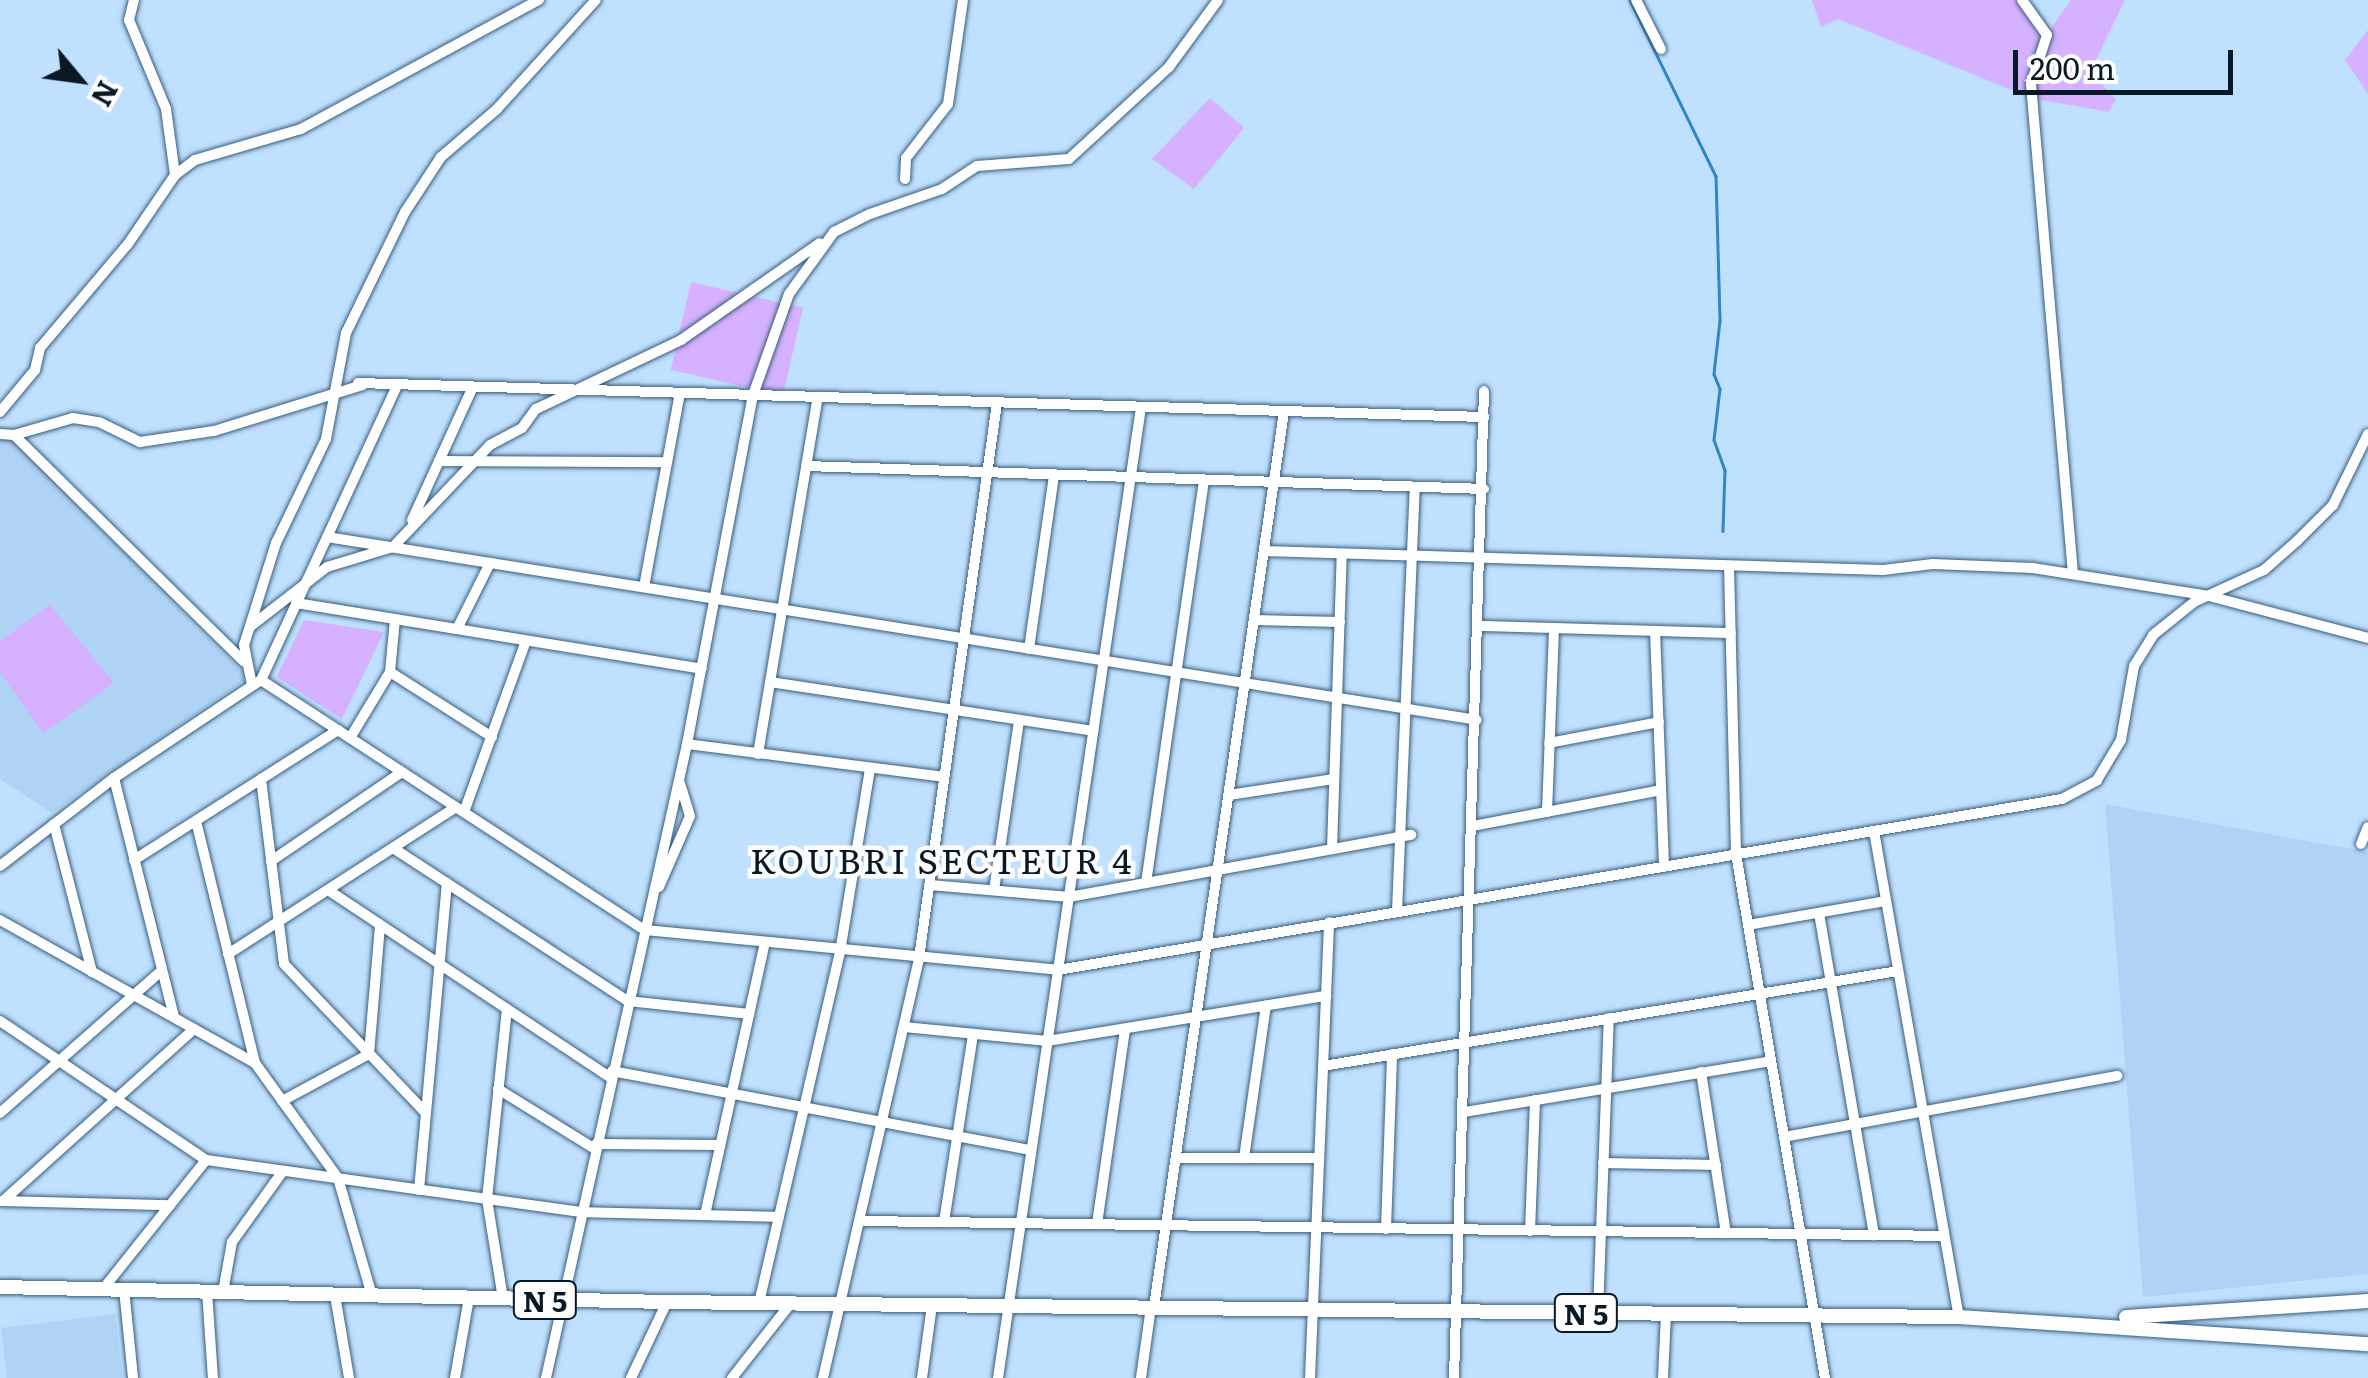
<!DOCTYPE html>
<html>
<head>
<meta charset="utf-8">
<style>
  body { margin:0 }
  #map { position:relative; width:2368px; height:1378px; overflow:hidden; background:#bfe0fe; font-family:Literata,serif }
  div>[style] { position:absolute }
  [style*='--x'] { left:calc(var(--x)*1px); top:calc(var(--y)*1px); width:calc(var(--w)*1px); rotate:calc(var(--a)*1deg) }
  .built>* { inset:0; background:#aed3f4; transform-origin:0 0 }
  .green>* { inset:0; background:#d5b1ff; transform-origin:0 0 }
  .stream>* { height:2.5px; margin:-1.25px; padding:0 1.25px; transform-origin:1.25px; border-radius:1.25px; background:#3386c5 }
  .roads { filter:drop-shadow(0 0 2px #385d7d) drop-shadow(0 0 2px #385d7d) }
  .minor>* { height:10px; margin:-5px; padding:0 5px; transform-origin:5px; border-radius:5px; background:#fff }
  .highway>* { height:14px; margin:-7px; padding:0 7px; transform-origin:7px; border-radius:7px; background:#fff }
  span { translate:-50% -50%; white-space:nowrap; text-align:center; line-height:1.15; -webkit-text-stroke:9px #fdfdfd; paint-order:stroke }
  .shield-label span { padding:2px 8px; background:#fdfdfd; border:2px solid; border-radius:8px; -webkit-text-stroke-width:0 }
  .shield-label { font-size:28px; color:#091825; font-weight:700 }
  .quarter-label { font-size:35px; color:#091825; letter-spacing:2.5px }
  .north { position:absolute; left:30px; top:30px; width:100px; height:100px; -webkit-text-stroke:8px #fdfdfd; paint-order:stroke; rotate:119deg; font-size:28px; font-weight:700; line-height:40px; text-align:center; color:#091825 }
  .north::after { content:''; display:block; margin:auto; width:35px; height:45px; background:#091825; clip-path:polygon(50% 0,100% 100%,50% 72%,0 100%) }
  .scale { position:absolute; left:2013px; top:50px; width:220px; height:45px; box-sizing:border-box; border:5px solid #091825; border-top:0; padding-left:12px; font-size:30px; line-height:35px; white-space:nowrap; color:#091825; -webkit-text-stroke:8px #fdfdfd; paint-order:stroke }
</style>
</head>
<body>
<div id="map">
  <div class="built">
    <i style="clip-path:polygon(9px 436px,248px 678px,52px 813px,0 779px,0 437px)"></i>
    <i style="clip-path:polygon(2105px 804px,2368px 852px,2368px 1274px,2143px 1297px)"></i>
    <i style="left:115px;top:1314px;width:64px;height:115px;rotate:83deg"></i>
  </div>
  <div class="green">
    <i style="clip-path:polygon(1812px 0,2022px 0,2047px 34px,2071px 0,2125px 0,2090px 72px,2116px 99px,2109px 112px,2031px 98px,1838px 19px,1821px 27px)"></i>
    <i style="clip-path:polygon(2368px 30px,2368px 94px,2345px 60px)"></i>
    <i style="clip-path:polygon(1210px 98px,1244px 128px,1194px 189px,1152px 159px)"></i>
    <i style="left:691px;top:282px;width:115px;height:90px;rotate:13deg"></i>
    <i style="clip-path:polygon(50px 605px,114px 683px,43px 734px,0 672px,0 641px)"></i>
    <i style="clip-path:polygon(304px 620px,384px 632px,342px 719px,277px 677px)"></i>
  </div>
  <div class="stream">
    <i style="--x:1630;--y:0;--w:196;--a:64"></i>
    <i style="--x:1716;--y:176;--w:145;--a:88.4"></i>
    <i style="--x:1720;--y:321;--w:53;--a:96.5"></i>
    <i style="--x:1714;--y:374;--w:16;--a:68"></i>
    <i style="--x:1720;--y:389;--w:51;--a:96.7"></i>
    <i style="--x:1714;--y:440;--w:32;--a:70"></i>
    <i style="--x:1725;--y:470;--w:61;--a:91.9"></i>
  </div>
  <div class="roads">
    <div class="minor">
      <i style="--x:134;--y:0;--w:21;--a:104"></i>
      <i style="--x:129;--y:20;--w:96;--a:67.4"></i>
      <i style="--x:166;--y:109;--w:67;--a:82.2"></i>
      <i style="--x:1636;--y:0;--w:55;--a:63"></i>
      <i style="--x:2022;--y:0;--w:43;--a:54.5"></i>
      <i style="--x:2047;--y:35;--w:52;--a:108.1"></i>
      <i style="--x:2031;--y:84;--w:489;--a:85.1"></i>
      <i style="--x:905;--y:179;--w:21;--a:-87"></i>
      <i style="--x:906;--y:158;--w:68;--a:-52.1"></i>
      <i style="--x:948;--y:104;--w:105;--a:-81.8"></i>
      <i style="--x:358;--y:383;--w:1127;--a:1.73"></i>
      <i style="--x:0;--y:412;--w:55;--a:-50.2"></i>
      <i style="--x:35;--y:370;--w:23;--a:-77"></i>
      <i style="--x:40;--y:348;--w:136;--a:-49.8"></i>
      <i style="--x:128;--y:244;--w:83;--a:-55.7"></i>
      <i style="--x:175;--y:175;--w:25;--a:-37"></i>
      <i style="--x:195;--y:160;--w:110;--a:-16.3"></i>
      <i style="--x:301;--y:129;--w:271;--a:-28.5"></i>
      <i style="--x:0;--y:434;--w:14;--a:4"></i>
      <i style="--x:14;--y:435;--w:323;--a:44.6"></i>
      <i style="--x:14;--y:435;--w:61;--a:-16.1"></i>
      <i style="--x:73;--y:418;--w:26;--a:9"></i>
      <i style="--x:99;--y:422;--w:46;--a:26"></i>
      <i style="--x:140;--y:442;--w:75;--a:-8.5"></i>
      <i style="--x:214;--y:431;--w:156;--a:-17.2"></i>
      <i style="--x:439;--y:461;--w:228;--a:0.3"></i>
      <i style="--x:806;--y:466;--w:678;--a:1.94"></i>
      <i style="--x:412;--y:520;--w:146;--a:-65.4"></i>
      <i style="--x:327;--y:537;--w:1164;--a:9.04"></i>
      <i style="--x:1264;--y:551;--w:619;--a:1.76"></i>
      <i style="--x:1883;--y:570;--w:50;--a:-6.8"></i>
      <i style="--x:1933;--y:564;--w:100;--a:2.3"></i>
      <i style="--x:2033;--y:568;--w:178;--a:9"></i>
      <i style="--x:2209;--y:596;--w:164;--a:14.8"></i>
      <i style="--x:1729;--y:566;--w:288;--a:88.6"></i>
      <i style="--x:1736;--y:854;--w:532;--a:80.36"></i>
      <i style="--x:644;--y:587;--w:197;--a:-79.5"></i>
      <i style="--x:296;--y:603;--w:411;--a:9.2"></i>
      <i style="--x:1254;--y:620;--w:86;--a:1.3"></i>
      <i style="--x:251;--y:626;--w:96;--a:-37.8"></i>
      <i style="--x:327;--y:567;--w:69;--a:-16.9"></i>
      <i style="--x:393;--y:547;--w:141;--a:-46.4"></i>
      <i style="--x:490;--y:445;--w:36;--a:-28"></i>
      <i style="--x:522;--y:428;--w:24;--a:-54"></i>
      <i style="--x:536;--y:409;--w:161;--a:-25.4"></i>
      <i style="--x:681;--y:340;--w:169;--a:-34.9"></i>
      <i style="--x:1480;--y:626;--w:251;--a:1.6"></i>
      <i style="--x:457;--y:629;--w:74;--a:-63.4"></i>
      <i style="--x:1655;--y:631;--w:235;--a:87.8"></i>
      <i style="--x:1029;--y:649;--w:176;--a:-81.8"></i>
      <i style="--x:390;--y:672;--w:121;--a:32.5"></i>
      <i style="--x:261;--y:680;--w:458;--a:33.1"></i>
      <i style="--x:645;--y:930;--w:415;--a:5.5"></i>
      <i style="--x:1058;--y:970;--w:1018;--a:-9.67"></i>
      <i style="--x:2062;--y:799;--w:40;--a:-28"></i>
      <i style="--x:2097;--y:780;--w:47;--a:-59"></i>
      <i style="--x:2121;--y:740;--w:75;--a:-80"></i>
      <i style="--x:2134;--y:666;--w:36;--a:-58"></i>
      <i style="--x:2153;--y:635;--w:53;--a:-38.8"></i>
      <i style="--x:2194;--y:602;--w:77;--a:-24.6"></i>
      <i style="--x:2264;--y:570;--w:44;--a:-41.3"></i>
      <i style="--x:2297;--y:541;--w:51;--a:-45"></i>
      <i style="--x:2333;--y:505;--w:79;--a:-63.8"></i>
      <i style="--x:770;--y:682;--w:327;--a:8.6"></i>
      <i style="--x:252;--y:685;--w:41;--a:-101.3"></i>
      <i style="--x:244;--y:645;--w:107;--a:-72.6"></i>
      <i style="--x:276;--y:543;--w:115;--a:-64.3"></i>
      <i style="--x:326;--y:439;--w:108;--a:-79.3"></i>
      <i style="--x:346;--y:333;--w:135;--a:-64"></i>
      <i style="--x:405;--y:212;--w:66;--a:-56.8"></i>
      <i style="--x:441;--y:157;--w:74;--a:-40.6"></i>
      <i style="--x:497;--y:109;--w:147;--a:-47.8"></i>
      <i style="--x:350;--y:738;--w:77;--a:-58.8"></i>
      <i style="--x:390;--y:672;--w:53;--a:-84.6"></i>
      <i style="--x:1549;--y:743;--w:112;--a:-10.8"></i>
      <i style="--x:687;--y:744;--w:259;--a:7.3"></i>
      <i style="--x:758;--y:754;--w:362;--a:-80.5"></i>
      <i style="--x:114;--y:778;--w:246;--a:75.9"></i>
      <i style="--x:261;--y:779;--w:186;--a:82.9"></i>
      <i style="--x:284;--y:964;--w:206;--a:46.4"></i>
      <i style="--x:1229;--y:795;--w:106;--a:-8.7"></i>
      <i style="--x:464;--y:812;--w:182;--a:-70.1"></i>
      <i style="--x:1547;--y:812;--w:184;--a:-87.8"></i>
      <i style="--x:196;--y:821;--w:249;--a:76.3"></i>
      <i style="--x:255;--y:1063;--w:142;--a:54.2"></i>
      <i style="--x:338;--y:1178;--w:123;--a:73.9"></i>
      <i style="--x:54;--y:824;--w:153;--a:75.6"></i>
      <i style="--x:1473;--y:826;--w:191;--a:-10.8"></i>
      <i style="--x:1874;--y:831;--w:493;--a:80.1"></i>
      <i style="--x:2361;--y:844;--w:18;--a:-68"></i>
      <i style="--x:393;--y:848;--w:280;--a:33.1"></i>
      <i style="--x:628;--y:1001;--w:122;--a:6.1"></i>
      <i style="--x:1332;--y:849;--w:295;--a:-88.1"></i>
      <i style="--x:134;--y:860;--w:242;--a:-32.5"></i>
      <i style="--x:271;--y:861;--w:158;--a:-34.2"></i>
      <i style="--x:0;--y:866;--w:144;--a:-37.7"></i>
      <i style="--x:114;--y:778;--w:177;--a:-33.7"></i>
      <i style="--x:261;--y:680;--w:326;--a:-65.2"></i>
      <i style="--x:1146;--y:883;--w:407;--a:-81.8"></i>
      <i style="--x:930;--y:885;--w:140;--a:4.9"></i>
      <i style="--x:1069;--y:897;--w:348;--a:-10.3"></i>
      <i style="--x:659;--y:887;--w:77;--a:-66.4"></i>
      <i style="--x:690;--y:816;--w:34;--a:-107"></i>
      <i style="--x:328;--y:890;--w:340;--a:33.6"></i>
      <i style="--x:994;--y:890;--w:172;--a:-81.6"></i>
      <i style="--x:1397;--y:911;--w:424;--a:-87.6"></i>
      <i style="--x:1819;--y:913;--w:327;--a:80.3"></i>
      <i style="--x:0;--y:920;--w:292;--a:29.3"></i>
      <i style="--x:1748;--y:925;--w:140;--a:-9.9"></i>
      <i style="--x:228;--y:954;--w:271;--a:-32.8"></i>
      <i style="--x:0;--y:1021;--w:249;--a:34"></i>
      <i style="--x:206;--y:1160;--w:379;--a:7.9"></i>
      <i style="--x:581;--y:1212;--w:198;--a:1.4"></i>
      <i style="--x:904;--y:1027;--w:144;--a:5.6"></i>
      <i style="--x:1047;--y:1041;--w:283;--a:-9.2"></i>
      <i style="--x:1323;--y:1066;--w:583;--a:-9.38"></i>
      <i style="--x:612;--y:1071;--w:426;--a:10.7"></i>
      <i style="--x:1701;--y:1072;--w:163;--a:81.2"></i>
      <i style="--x:498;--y:1089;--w:114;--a:31.7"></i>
      <i style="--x:282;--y:1101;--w:99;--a:-28.4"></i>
      <i style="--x:369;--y:1054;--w:129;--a:-85.1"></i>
      <i style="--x:1464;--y:1112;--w:311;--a:-9.4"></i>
      <i style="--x:0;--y:1113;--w:216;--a:-41.4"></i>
      <i style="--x:1784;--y:1137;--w:339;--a:-10.4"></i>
      <i style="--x:596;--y:1144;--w:124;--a:0.5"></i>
      <i style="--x:1176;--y:1158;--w:143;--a:0"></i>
      <i style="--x:1244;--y:1158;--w:154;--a:-81.8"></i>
      <i style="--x:1603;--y:1163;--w:113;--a:1"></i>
      <i style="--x:419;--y:1190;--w:308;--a:-84.8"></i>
      <i style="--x:1;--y:1201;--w:169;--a:1.4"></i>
      <i style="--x:3;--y:1201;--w:257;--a:-42"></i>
      <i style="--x:705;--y:1215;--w:279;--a:-77.6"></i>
      <i style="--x:861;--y:1221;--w:1083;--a:0.79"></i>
      <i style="--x:944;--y:1222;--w:190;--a:-81.2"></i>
      <i style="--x:1097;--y:1224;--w:197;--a:-81.8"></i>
      <i style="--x:1386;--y:1229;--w:175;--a:-88"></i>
      <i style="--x:1530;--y:1231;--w:131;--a:-87.8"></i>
      <i style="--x:103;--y:1289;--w:165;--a:-51.4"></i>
      <i style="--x:124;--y:1289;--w:89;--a:84.2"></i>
      <i style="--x:207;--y:1291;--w:87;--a:86.1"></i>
      <i style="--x:223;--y:1292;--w:51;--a:-79.8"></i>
      <i style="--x:232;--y:1242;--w:87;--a:-54.3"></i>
      <i style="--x:335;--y:1295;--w:84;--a:80.4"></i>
      <i style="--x:503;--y:1299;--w:101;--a:-99.1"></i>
      <i style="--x:487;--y:1199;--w:191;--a:-84"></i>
      <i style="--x:759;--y:1303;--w:360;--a:-77"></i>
      <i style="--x:840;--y:952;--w:186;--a:-80.7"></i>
      <i style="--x:1154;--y:1307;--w:904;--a:-81.74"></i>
      <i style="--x:1598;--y:1313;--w:295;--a:-87.9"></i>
      <i style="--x:455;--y:1378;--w:81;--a:-80.1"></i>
      <i style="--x:546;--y:1378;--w:649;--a:-77.46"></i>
      <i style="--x:687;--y:744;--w:355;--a:-79.3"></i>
      <i style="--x:753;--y:395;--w:107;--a:-70.4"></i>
      <i style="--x:789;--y:294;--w:77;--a:-54"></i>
      <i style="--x:834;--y:232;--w:40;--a:-26.6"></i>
      <i style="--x:870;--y:214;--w:76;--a:-19.1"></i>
      <i style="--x:942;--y:189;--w:42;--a:-33.3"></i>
      <i style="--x:977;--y:166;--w:92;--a:-4.4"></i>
      <i style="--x:1069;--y:159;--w:136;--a:-42.6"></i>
      <i style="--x:1169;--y:67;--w:83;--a:-53.8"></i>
      <i style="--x:631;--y:1378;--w:84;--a:-64.7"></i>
      <i style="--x:732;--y:1378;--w:95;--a:-51.8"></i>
      <i style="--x:823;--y:1378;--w:431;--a:-77.1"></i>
      <i style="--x:919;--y:958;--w:560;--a:-82"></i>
      <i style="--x:922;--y:1378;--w:74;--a:-82.2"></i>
      <i style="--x:998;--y:1378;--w:981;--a:-81.62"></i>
      <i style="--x:1141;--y:1378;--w:72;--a:-82"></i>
      <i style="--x:1310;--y:1378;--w:456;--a:-87.6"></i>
      <i style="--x:1454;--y:1378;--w:987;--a:-88.26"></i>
      <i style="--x:1663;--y:1378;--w:64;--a:-87.3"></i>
    </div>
    <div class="highway">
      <i style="--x:0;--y:1287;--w:667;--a:1.29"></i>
      <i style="--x:667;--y:1302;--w:1292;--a:0.67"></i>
      <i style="--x:1959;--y:1317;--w:410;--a:3.8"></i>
      <i style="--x:2126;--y:1317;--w:243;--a:-3.8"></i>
    </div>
  </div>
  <div class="shield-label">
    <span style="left:545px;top:1300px">N 5</span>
    <span style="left:1586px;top:1313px">N 5</span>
  </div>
  <div class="quarter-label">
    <span style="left:942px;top:859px">KOUBRI SECTEUR 4</span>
  </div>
  <div class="north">N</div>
  <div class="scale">200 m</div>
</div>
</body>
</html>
